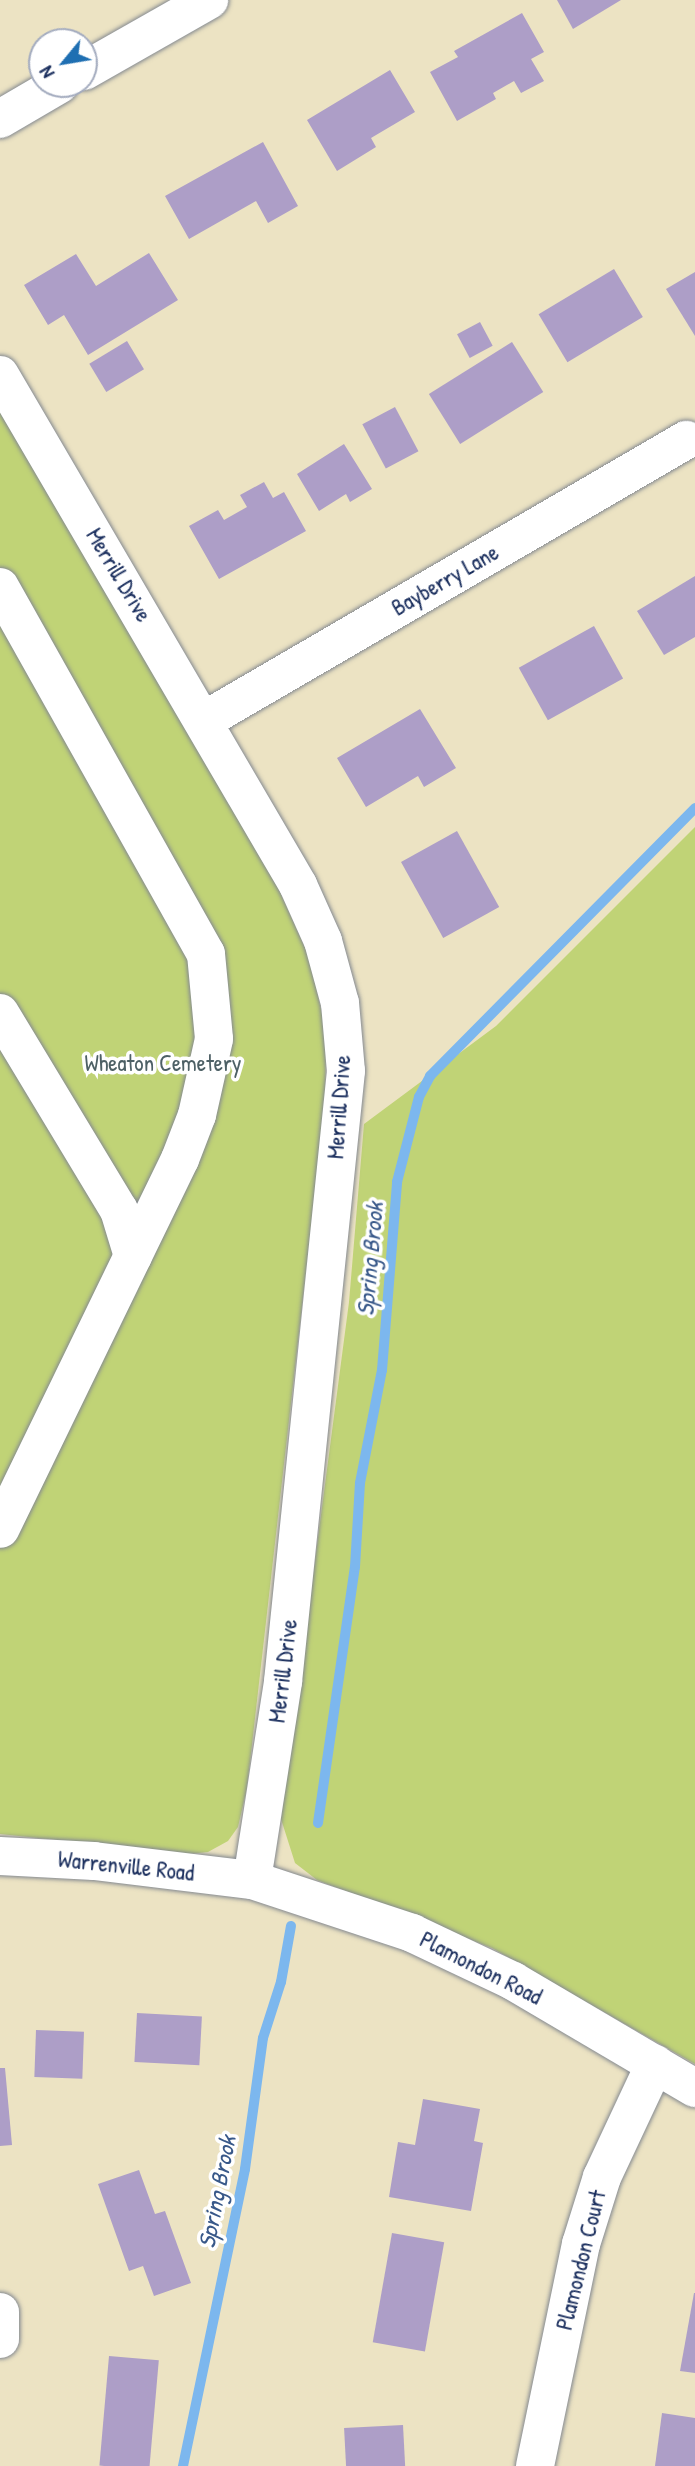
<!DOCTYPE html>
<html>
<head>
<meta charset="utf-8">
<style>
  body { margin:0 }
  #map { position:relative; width:695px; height:2466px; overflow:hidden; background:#ece3c3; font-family:"Patrick Hand",sans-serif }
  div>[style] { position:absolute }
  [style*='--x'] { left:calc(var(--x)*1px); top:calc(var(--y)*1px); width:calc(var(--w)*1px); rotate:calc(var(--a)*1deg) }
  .green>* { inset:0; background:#c0d376 }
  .stream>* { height:10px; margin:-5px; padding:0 5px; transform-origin:5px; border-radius:5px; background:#7cb7ee }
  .building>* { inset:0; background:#ad9ec7; transform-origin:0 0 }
  .roads { filter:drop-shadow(0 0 2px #848990) drop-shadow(0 0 2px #848990) }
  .minor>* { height:38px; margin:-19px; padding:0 19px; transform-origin:19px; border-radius:19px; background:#fff }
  span { translate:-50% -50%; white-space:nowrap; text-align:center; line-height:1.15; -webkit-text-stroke:7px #fff; paint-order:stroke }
  .street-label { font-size:23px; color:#1b2f5e }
  .park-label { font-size:23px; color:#4d6065 }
  .water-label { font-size:24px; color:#385889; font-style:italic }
  .north { position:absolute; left:28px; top:28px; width:70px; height:70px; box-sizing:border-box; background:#fff; border:2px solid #a4acbf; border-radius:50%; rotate:240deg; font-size:19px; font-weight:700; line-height:28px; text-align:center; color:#1b2f5e }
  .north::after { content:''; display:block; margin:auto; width:24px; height:32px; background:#1f6fb2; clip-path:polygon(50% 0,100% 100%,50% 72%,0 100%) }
</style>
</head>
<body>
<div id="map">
  <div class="green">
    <i style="clip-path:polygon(0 410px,270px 870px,310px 959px,326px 1033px,325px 1105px,247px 1788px,238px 1827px,228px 1841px,208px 1852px,189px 1854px,0 1834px)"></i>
    <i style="clip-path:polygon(695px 827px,695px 2064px,492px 1948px,317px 1880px,295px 1863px,281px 1819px,349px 1302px,364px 1124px,496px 1026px)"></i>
  </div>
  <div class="stream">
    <i style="--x:318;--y:1823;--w:259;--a:-81.8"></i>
    <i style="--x:355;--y:1567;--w:84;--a:-86.6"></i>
    <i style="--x:360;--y:1483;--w:115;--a:-79"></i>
    <i style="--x:382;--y:1370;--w:189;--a:-85.4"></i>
    <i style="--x:397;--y:1182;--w:88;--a:-75.5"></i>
    <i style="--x:419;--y:1097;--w:24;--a:-62"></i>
    <i style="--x:430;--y:1076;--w:377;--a:-45.3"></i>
    <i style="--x:183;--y:2466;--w:303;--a:-78.2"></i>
    <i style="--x:245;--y:2169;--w:132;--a:-82.2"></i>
    <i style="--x:263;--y:2038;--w:59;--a:-72.2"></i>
    <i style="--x:281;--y:1982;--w:57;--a:-79.9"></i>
  </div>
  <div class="building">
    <i style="clip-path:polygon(557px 0,621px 0,573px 29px)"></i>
    <i style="clip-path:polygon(522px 13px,544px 52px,531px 59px,544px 81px,521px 93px,514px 81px,493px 93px,496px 99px,457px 121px,430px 72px,458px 57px,454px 51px)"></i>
    <i style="clip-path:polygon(390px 70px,415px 112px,371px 138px,376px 147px,337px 171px,307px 120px)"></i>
    <i style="clip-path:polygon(263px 142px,298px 206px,268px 223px,256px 201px,189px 239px,165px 196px)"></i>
    <i style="clip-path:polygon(149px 253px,178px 300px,88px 355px,64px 315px,48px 325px,24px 285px,76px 254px,96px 286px)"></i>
    <i style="left:614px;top:269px;width:56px;height:88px;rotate:59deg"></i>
    <i style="clip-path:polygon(695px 272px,695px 336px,666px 289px)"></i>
    <i style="left:480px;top:322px;width:27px;height:26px;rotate:62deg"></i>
    <i style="left:127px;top:341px;width:33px;height:44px;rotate:59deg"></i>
    <i style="left:512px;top:342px;width:59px;height:98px;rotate:58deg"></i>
    <i style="left:395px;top:407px;width:50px;height:37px;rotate:62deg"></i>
    <i style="clip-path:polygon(344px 444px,372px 489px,350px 502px,346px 494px,319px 511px,297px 474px)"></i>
    <i style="clip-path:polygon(264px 482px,273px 498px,284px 492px,306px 531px,219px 579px,189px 526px,218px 510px,224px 520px,247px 507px,240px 495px)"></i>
    <i style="clip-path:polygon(695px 576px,695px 637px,664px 655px,637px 611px)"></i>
    <i style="left:594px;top:626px;width:60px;height:86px;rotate:61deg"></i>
    <i style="clip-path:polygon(420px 709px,456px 768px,424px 787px,418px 776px,366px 807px,337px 758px)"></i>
    <i style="left:457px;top:831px;width:87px;height:64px;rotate:61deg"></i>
    <i style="left:137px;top:2013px;width:65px;height:49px;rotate:3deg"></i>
    <i style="left:36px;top:2030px;width:48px;height:47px;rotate:2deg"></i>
    <i style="clip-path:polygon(0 2068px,5px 2068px,12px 2145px,0 2146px)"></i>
    <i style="clip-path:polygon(423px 2099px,480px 2109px,474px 2141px,483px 2143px,471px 2211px,389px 2197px,398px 2142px,415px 2145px)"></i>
    <i style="clip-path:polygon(139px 2170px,155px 2214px,165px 2211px,191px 2283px,154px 2296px,143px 2266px,129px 2271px,98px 2184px)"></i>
    <i style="left:392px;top:2233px;width:53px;height:111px;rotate:10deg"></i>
    <i style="clip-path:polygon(694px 2293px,695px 2293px,695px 2373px,680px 2371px)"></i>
    <i style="left:109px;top:2356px;width:50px;height:110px;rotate:5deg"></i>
    <i style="clip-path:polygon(662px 2413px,695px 2418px,695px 2466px,655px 2466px)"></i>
    <i style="left:403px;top:2425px;width:41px;height:59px;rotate:87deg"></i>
  </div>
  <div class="roads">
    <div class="minor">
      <i style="--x:84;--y:71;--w:144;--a:-29.6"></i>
      <i style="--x:0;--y:119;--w:69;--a:-30.3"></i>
      <i style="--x:0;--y:375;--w:591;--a:59.7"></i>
      <i style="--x:298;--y:885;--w:61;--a:65.9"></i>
      <i style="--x:323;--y:941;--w:64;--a:74.7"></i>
      <i style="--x:340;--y:1003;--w:68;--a:85"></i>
      <i style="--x:346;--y:1071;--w:614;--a:95.89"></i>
      <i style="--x:283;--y:1682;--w:200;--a:98.9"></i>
      <i style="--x:0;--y:587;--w:421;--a:60.7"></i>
      <i style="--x:206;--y:954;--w:85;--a:84.6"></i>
      <i style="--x:214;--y:1039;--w:78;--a:102.6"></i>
      <i style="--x:197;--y:1115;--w:47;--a:111.1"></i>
      <i style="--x:180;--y:1159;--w:411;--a:115.9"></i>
      <i style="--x:205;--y:720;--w:557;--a:-30.2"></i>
      <i style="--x:0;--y:1013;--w:230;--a:58.9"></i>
      <i style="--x:119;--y:1210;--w:48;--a:73.1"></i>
      <i style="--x:0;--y:1856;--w:94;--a:3"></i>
      <i style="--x:94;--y:1861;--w:159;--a:6.9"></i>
      <i style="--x:252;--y:1880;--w:169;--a:18.3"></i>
      <i style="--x:412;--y:1933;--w:112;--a:25.4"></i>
      <i style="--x:513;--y:1981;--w:211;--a:30.5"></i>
      <i style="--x:0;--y:2312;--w:27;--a:90"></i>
      <i style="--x:535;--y:2466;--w:227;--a:-78.3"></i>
      <i style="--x:581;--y:2244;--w:70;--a:-72.6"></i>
      <i style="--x:602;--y:2177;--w:125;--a:-64.9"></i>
    </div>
  </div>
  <div class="street-label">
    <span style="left:119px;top:575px;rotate:59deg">Merrill Drive</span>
    <span style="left:445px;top:580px;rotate:-30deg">Bayberry Lane</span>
    <span style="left:339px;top:1107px;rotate:-86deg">Merrill Drive</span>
    <span style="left:283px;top:1671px;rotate:-83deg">Merrill Drive</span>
    <span style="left:126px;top:1866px;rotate:6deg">Warrenville Road</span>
    <span style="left:481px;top:1968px;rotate:27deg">Plamondon Road</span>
    <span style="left:581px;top:2260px;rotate:-76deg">Plamondon Court</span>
  </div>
  <div class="park-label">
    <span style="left:163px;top:1063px">Wheaton Cemetery</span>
  </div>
  <div class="water-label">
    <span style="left:370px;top:1259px;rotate:-85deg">Spring Brook</span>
    <span style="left:217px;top:2192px;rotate:-79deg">Spring Brook</span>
  </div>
  <div class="north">N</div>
</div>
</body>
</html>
